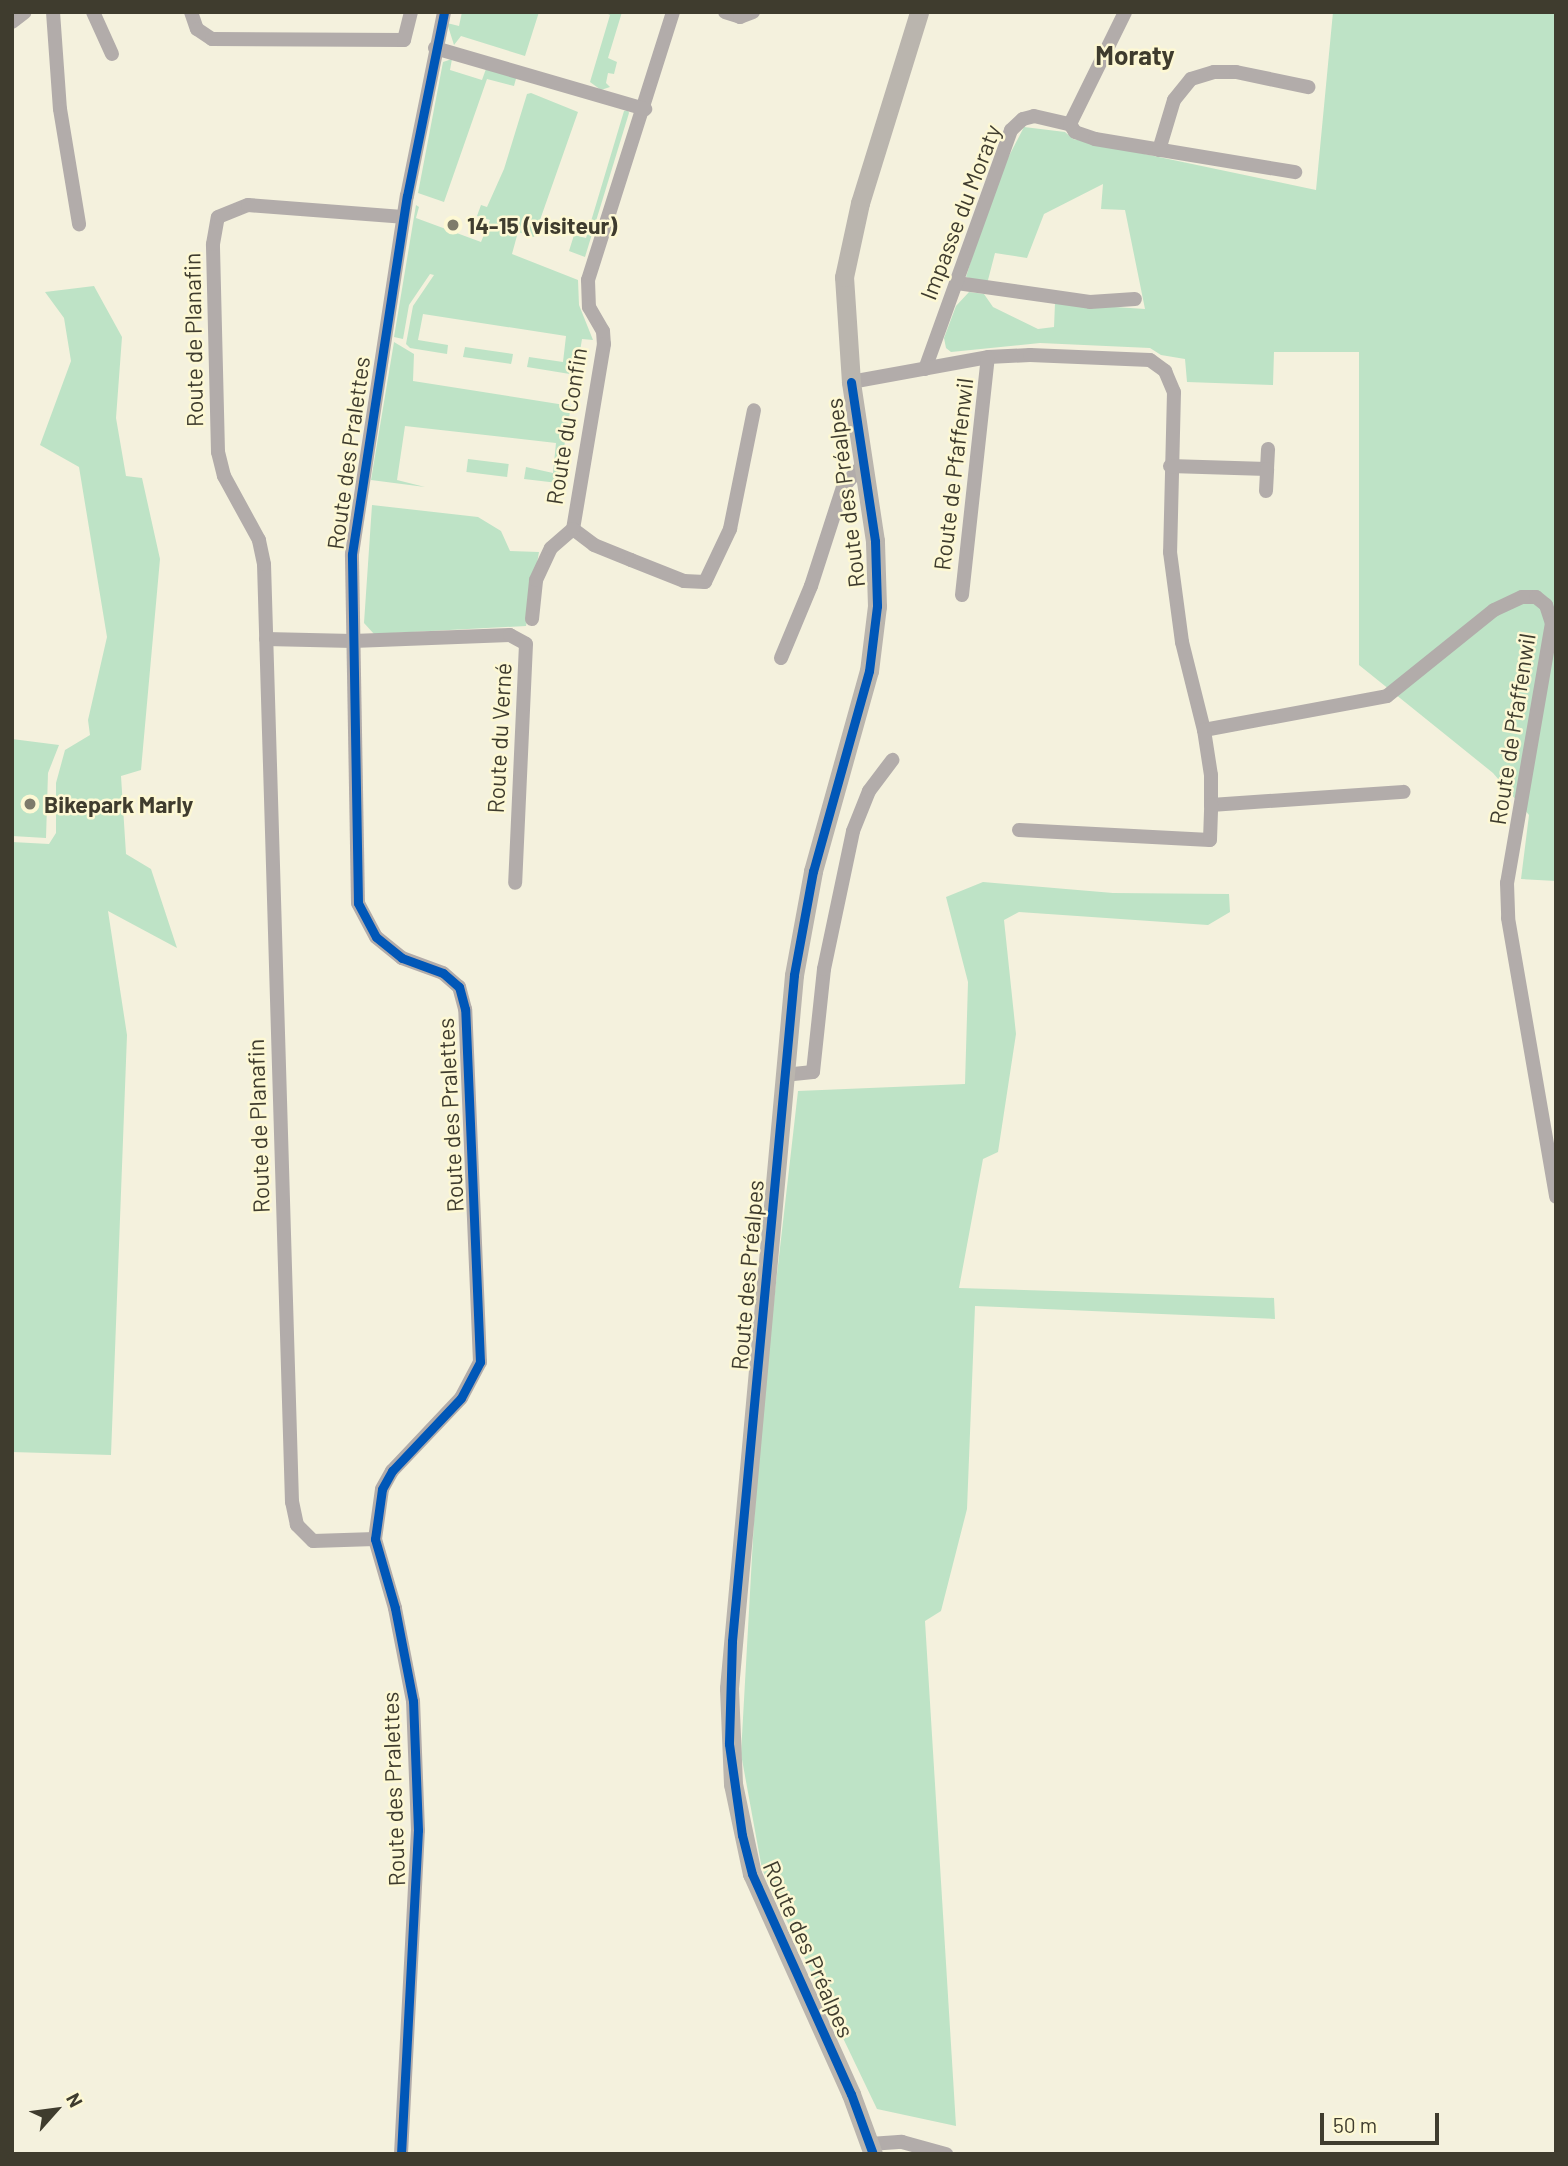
<!DOCTYPE html>
<html>
<head>
<meta charset="utf-8">
<style>
  body { margin:0 }
  #map { position:relative; width:1568px; height:2166px; overflow:hidden; background:#f4f1dd; font-family:Barlow,sans-serif }
  div>[style] { position:absolute }
  [style*='--x'] { left:calc(var(--x)*1px); top:calc(var(--y)*1px); width:calc(var(--w)*1px); rotate:calc(var(--a)*1deg) }
  .green>* { inset:0; background:#bee3c6; transform-origin:0 0 }
  .street>* { height:14px; margin:-7px; padding:0 7px; transform-origin:7px; border-radius:7px; background:#b2acaa }
  .secondary>* { height:19px; margin:-9.5px; padding:0 9.5px; transform-origin:9.5px; border-radius:9.5px; background:#bab5ae }
  .cycleway>* { height:9px; margin:-4.5px; padding:0 4.5px; transform-origin:4.5px; border-radius:4.5px; background:#0057b8 }
  .dots>* { width:19px; height:19px; translate:-50% -50%; box-sizing:border-box; border:4px solid #fdf8d4; border-radius:50% }
  span { translate:-50% -50%; white-space:nowrap; text-align:center; line-height:1.15; -webkit-text-stroke:5px #fdf8d4; paint-order:stroke }
  .street-label { font-size:23px; color:#3f3c2e }
  .poi-label { font-size:23px; color:#3f3c2e; font-weight:700 }
  .left { translate:0 -50%; text-align:left }
  .quarter-label { font-size:26px; color:#3f3c2e; font-weight:700 }
  .frame { position:absolute; inset:0; border:14px solid #3f3c2e; pointer-events:none }
  .north { position:absolute; left:21px; top:2075px; width:70px; height:70px; -webkit-text-stroke:5px #fdf8d4; paint-order:stroke; rotate:62deg; font-size:19px; font-weight:700; line-height:28px; text-align:center; color:#3f3c2e }
  .north::after { content:''; display:block; margin:auto; width:24px; height:32px; background:#3f3c2e; clip-path:polygon(50% 0,100% 100%,50% 72%,0 100%) }
  .scale { position:absolute; left:1320px; top:2113px; width:119px; height:32px; box-sizing:border-box; border:4px solid #3f3c2e; border-top:0; padding-left:9px; font-size:21px; line-height:24px; white-space:nowrap; color:#3f3c2e; -webkit-text-stroke:5px #fdf8d4; paint-order:stroke }
</style>
</head>
<body>
<div id="map">
  <div class="green">
    <i style="clip-path:polygon(462px 12px,539px 12px,525px 56px,461px 36px,454px 45px,447px 23px,459px 26px)"></i>
    <i style="clip-path:polygon(604px 12px,622px 12px,608px 58px,617px 62px,614px 74px,608px 73px,606px 83px,610px 87px,601px 90px,590px 82px,610px 15px)"></i>
    <i style="clip-path:polygon(1333px 12px,1556px 12px,1556px 881px,1521px 879px,1529px 815px,1493px 773px,1359px 665px,1359px 352px,1274px 352px,1273px 385px,1187px 382px,1185px 359px,1161px 355px,1150px 348px,1040px 343px,951px 352px,946px 348px,944px 338px,956px 306px,969px 292px,984px 294px,993px 307px,1038px 329px,1054px 327px,1055px 303px,1145px 309px,1125px 210px,1101px 209px,1103px 184px,1044px 214px,1027px 258px,995px 253px,987px 284px,966px 277px,995px 183px,1024px 127px,1065px 132px,1073px 139px,1316px 190px)"></i>
    <i style="clip-path:polygon(452px 59px,450px 70px,482px 80px,487px 66px,517px 75px,514px 86px,487px 79px,444px 202px,418px 193px,443px 62px)"></i>
    <i style="clip-path:polygon(531px 93px,578px 112px,534px 237px,518px 232px,512px 254px,578px 280px,579px 305px,593px 340px,582px 339px,576px 375px,527px 367px,529px 357px,563px 362px,566px 336px,423px 314px,418px 340px,448px 345px,447px 354px,410px 348px,406px 344px,413px 306px,434px 275px,430px 274px,409px 305px,403px 339px,394px 337px,416px 205px,419px 207px,416px 218px,481px 242px,490px 220px,477px 216px,481px 205px,487px 207px,504px 169px,527px 94px)"></i>
    <i style="clip-path:polygon(628px 110px,629px 113px,585px 257px,569px 251px,574px 235px,586px 238px,624px 111px)"></i>
    <i style="clip-path:polygon(94px 286px,122px 337px,116px 418px,126px 476px,142px 478px,160px 559px,141px 770px,121px 776px,126px 854px,151px 869px,177px 948px,108px 911px,127px 1035px,111px 1455px,12px 1452px,12px 842px,49px 844px,56px 833px,56px 783px,65px 750px,90px 735px,88px 720px,107px 637px,79px 467px,40px 445px,71px 361px,64px 318px,45px 292px)"></i>
    <i style="clip-path:polygon(394px 342px,414px 354px,413px 381px,571px 406px,558px 483px,524px 479px,526px 467px,553px 473px,556px 443px,405px 426px,397px 480px,425px 487px,371px 480px)"></i>
    <i style="clip-path:polygon(465px 347px,513px 354px,512px 360px,511px 364px,463px 357px)"></i>
    <i style="left:468px;top:459px;width:41px;height:13px;rotate:7deg"></i>
    <i style="clip-path:polygon(372px 505px,478px 517px,501px 531px,510px 551px,539px 552px,526px 626px,374px 634px,364px 623px)"></i>
    <i style="clip-path:polygon(12px 739px,59px 745px,48px 773px,46px 838px,12px 836px)"></i>
    <i style="clip-path:polygon(983px 882px,1113px 893px,1229px 894px,1230px 912px,1208px 925px,1019px 912px,1004px 920px,1016px 1034px,998px 1152px,983px 1159px,959px 1288px,1274px 1298px,1275px 1319px,975px 1306px,967px 1509px,941px 1611px,925px 1621px,956px 2126px,877px 2109px,762px 1869px,741px 1754px,759px 1431px,798px 1091px,965px 1084px,968px 982px,946px 897px)"></i>
  </div>
  <div class="street">
    <i style="--x:53;--y:12;--w:97;--a:85.9"></i>
    <i style="--x:60;--y:109;--w:117;--a:80.6"></i>
    <i style="--x:93;--y:12;--w:46;--a:65.7"></i>
    <i style="--x:191;--y:12;--w:18;--a:71"></i>
    <i style="--x:197;--y:29;--w:18;--a:34"></i>
    <i style="--x:212;--y:39;--w:192;--a:0.3"></i>
    <i style="--x:404;--y:40;--w:29;--a:-76"></i>
    <i style="--x:673;--y:12;--w:281;--a:107.6"></i>
    <i style="--x:588;--y:280;--w:27;--a:88"></i>
    <i style="--x:589;--y:307;--w:28;--a:60"></i>
    <i style="--x:603;--y:331;--w:13;--a:86"></i>
    <i style="--x:604;--y:344;--w:188;--a:99.5"></i>
    <i style="--x:573;--y:529;--w:26;--a:37"></i>
    <i style="--x:594;--y:545;--w:40;--a:22"></i>
    <i style="--x:631;--y:560;--w:57;--a:21.6"></i>
    <i style="--x:684;--y:581;--w:21;--a:3"></i>
    <i style="--x:705;--y:582;--w:59;--a:-64.7"></i>
    <i style="--x:730;--y:529;--w:121;--a:-78.6"></i>
    <i style="--x:725;--y:12;--w:16;--a:18"></i>
    <i style="--x:740;--y:17;--w:14;--a:-21"></i>
    <i style="--x:12;--y:22;--w:16;--a:-38"></i>
    <i style="--x:435;--y:48;--w:219;--a:16.2"></i>
    <i style="--x:1070;--y:124;--w:9;--a:58"></i>
    <i style="--x:1075;--y:132;--w:21;--a:19"></i>
    <i style="--x:1095;--y:139;--w:203;--a:9.4"></i>
    <i style="--x:1159;--y:150;--w:52;--a:-73.3"></i>
    <i style="--x:1174;--y:100;--w:27;--a:-51"></i>
    <i style="--x:1191;--y:79;--w:24;--a:-17"></i>
    <i style="--x:1214;--y:72;--w:22;--a:0"></i>
    <i style="--x:1236;--y:72;--w:74;--a:11.8"></i>
    <i style="--x:957;--y:283;--w:134;--a:8.1"></i>
    <i style="--x:1090;--y:302;--w:45;--a:-3.8"></i>
    <i style="--x:925;--y:369;--w:254;--a:-70.2"></i>
    <i style="--x:1011;--y:130;--w:16;--a:-43"></i>
    <i style="--x:1023;--y:119;--w:11;--a:-15"></i>
    <i style="--x:1034;--y:116;--w:37;--a:13"></i>
    <i style="--x:1070;--y:124;--w:125;--a:-63.8"></i>
    <i style="--x:851;--y:382;--w:139;--a:-10.3"></i>
    <i style="--x:988;--y:357;--w:42;--a:-2.7"></i>
    <i style="--x:1030;--y:355;--w:120;--a:2.4"></i>
    <i style="--x:1150;--y:360;--w:19;--a:36"></i>
    <i style="--x:1165;--y:371;--w:23;--a:67"></i>
    <i style="--x:1174;--y:392;--w:160;--a:91.4"></i>
    <i style="--x:1170;--y:552;--w:91;--a:82.4"></i>
    <i style="--x:1182;--y:642;--w:91;--a:76"></i>
    <i style="--x:1204;--y:730;--w:186;--a:-10.5"></i>
    <i style="--x:1387;--y:696;--w:137;--a:-38.8"></i>
    <i style="--x:1494;--y:610;--w:31;--a:-25"></i>
    <i style="--x:1522;--y:597;--w:14;--a:0"></i>
    <i style="--x:1536;--y:597;--w:13;--a:39"></i>
    <i style="--x:1546;--y:605;--w:19;--a:72"></i>
    <i style="--x:1552;--y:623;--w:264;--a:99.8"></i>
    <i style="--x:1507;--y:883;--w:35;--a:88"></i>
    <i style="--x:1508;--y:918;--w:283;--a:80.2"></i>
    <i style="--x:1170;--y:466;--w:97;--a:1.8"></i>
    <i style="--x:1267;--y:469;--w:20;--a:-87"></i>
    <i style="--x:1266;--y:491;--w:22;--a:-87"></i>
    <i style="--x:962;--y:595;--w:239;--a:-83.8"></i>
    <i style="--x:532;--y:619;--w:39;--a:-84"></i>
    <i style="--x:536;--y:580;--w:35;--a:-65"></i>
    <i style="--x:551;--y:548;--w:29;--a:-41"></i>
    <i style="--x:266;--y:639;--w:87;--a:1.3"></i>
    <i style="--x:353;--y:641;--w:157;--a:-2.2"></i>
    <i style="--x:510;--y:635;--w:18;--a:29"></i>
    <i style="--x:526;--y:644;--w:239;--a:92.6"></i>
    <i style="--x:781;--y:658;--w:78;--a:-67.4"></i>
    <i style="--x:811;--y:586;--w:104;--a:-72.1"></i>
    <i style="--x:843;--y:487;--w:31;--a:-48"></i>
    <i style="--x:1204;--y:730;--w:46;--a:81.2"></i>
    <i style="--x:1211;--y:775;--w:30;--a:90"></i>
    <i style="--x:1211;--y:805;--w:193;--a:-3.9"></i>
    <i style="--x:1019;--y:830;--w:191;--a:3"></i>
    <i style="--x:1210;--y:840;--w:35;--a:-88"></i>
    <i style="--x:784;--y:1075;--w:29;--a:-6"></i>
    <i style="--x:813;--y:1072;--w:104;--a:-83.9"></i>
    <i style="--x:824;--y:969;--w:141;--a:-78.1"></i>
    <i style="--x:853;--y:831;--w:43;--a:-68.2"></i>
    <i style="--x:869;--y:791;--w:39;--a:-53"></i>
    <i style="--x:375;--y:1539;--w:62;--a:178.2"></i>
    <i style="--x:313;--y:1541;--w:23;--a:-135"></i>
    <i style="--x:297;--y:1525;--w:24;--a:-102"></i>
    <i style="--x:292;--y:1502;--w:938;--a:-91.71"></i>
    <i style="--x:264;--y:564;--w:25;--a:-102"></i>
    <i style="--x:259;--y:540;--w:73;--a:-118.7"></i>
    <i style="--x:224;--y:476;--w:25;--a:-104"></i>
    <i style="--x:218;--y:452;--w:208;--a:-91.4"></i>
    <i style="--x:213;--y:244;--w:27;--a:-80"></i>
    <i style="--x:218;--y:217;--w:32;--a:-22"></i>
    <i style="--x:248;--y:205;--w:155;--a:4.4"></i>
    <i style="--x:870;--y:2144;--w:32;--a:-4"></i>
    <i style="--x:902;--y:2142;--w:46;--a:15.3"></i>
    <i style="--x:401;--y:2154;--w:324;--a:-87"></i>
    <i style="--x:418;--y:1830;--w:129;--a:-92.2"></i>
    <i style="--x:413;--y:1701;--w:95;--a:-101"></i>
    <i style="--x:395;--y:1608;--w:72;--a:-106.2"></i>
    <i style="--x:375;--y:1539;--w:50;--a:-82"></i>
    <i style="--x:382;--y:1489;--w:21;--a:-61"></i>
    <i style="--x:392;--y:1471;--w:100;--a:-46.6"></i>
    <i style="--x:461;--y:1398;--w:41;--a:-62.2"></i>
    <i style="--x:480;--y:1362;--w:353;--a:-92.4"></i>
    <i style="--x:465;--y:1009;--w:23;--a:-105"></i>
    <i style="--x:459;--y:987;--w:21;--a:-139"></i>
    <i style="--x:443;--y:973;--w:44;--a:-159.9"></i>
    <i style="--x:402;--y:958;--w:33;--a:-141"></i>
    <i style="--x:376;--y:937;--w:38;--a:-118"></i>
    <i style="--x:358;--y:903;--w:349;--a:-91"></i>
    <i style="--x:352;--y:554;--w:362;--a:-81.3"></i>
    <i style="--x:407;--y:196;--w:188;--a:-78.6"></i>
  </div>
  <div class="secondary">
    <i style="--x:873;--y:2154;--w:64;--a:-110.1"></i>
    <i style="--x:851;--y:2094;--w:241;--a:-114.2"></i>
    <i style="--x:752;--y:1874;--w:92;--a:-101.9"></i>
    <i style="--x:733;--y:1784;--w:96;--a:-92.4"></i>
    <i style="--x:729;--y:1688;--w:716;--a:-84.79"></i>
    <i style="--x:794;--y:975;--w:106;--a:-79.6"></i>
    <i style="--x:813;--y:871;--w:208;--a:-74.4"></i>
    <i style="--x:869;--y:671;--w:65;--a:-83"></i>
    <i style="--x:877;--y:606;--w:65;--a:-91.8"></i>
    <i style="--x:875;--y:541;--w:161;--a:-98.6"></i>
    <i style="--x:851;--y:382;--w:105;--a:-93.8"></i>
    <i style="--x:844;--y:277;--w:76;--a:-77.8"></i>
    <i style="--x:860;--y:203;--w:200;--a:-72.8"></i>
  </div>
  <div class="cycleway">
    <i style="--x:851;--y:382;--w:161;--a:81.4"></i>
    <i style="--x:875;--y:541;--w:65;--a:88.2"></i>
    <i style="--x:877;--y:606;--w:65;--a:97"></i>
    <i style="--x:869;--y:671;--w:208;--a:105.6"></i>
    <i style="--x:813;--y:871;--w:106;--a:100.4"></i>
    <i style="--x:794;--y:975;--w:669;--a:95.32"></i>
    <i style="--x:732;--y:1641;--w:103;--a:91.7"></i>
    <i style="--x:729;--y:1744;--w:92;--a:81.9"></i>
    <i style="--x:742;--y:1835;--w:40;--a:75.6"></i>
    <i style="--x:752;--y:1874;--w:241;--a:65.8"></i>
    <i style="--x:851;--y:2094;--w:64;--a:69.9"></i>
    <i style="--x:401;--y:2154;--w:324;--a:-87"></i>
    <i style="--x:418;--y:1830;--w:129;--a:-92.2"></i>
    <i style="--x:413;--y:1701;--w:95;--a:-101"></i>
    <i style="--x:395;--y:1608;--w:72;--a:-106.2"></i>
    <i style="--x:375;--y:1539;--w:50;--a:-82"></i>
    <i style="--x:382;--y:1489;--w:21;--a:-61"></i>
    <i style="--x:392;--y:1471;--w:100;--a:-46.6"></i>
    <i style="--x:461;--y:1398;--w:41;--a:-62.2"></i>
    <i style="--x:480;--y:1362;--w:353;--a:-92.4"></i>
    <i style="--x:465;--y:1009;--w:23;--a:-105"></i>
    <i style="--x:459;--y:987;--w:21;--a:-139"></i>
    <i style="--x:443;--y:973;--w:44;--a:-159.9"></i>
    <i style="--x:402;--y:958;--w:33;--a:-141"></i>
    <i style="--x:376;--y:937;--w:38;--a:-118"></i>
    <i style="--x:358;--y:903;--w:349;--a:-91"></i>
    <i style="--x:352;--y:554;--w:362;--a:-81.3"></i>
    <i style="--x:407;--y:196;--w:188;--a:-78.6"></i>
  </div>
  <div class="dots">
    <i style="left:453px;top:225px;background:#7e7b6b"></i>
    <i style="left:30px;top:804px;background:#7e7b6b"></i>
  </div>
  <div class="street-label">
    <span style="left:960px;top:212px;rotate:-69deg">Impasse du Moraty</span>
    <span style="left:193px;top:340px;rotate:-91deg">Route de Planafin</span>
    <span style="left:566px;top:426px;rotate:-81deg">Route du Confin</span>
    <span style="left:348px;top:453px;rotate:-82deg">Route des Pralettes</span>
    <span style="left:953px;top:474px;rotate:-83deg">Route de Pfaffenwil</span>
    <span style="left:845px;top:493px;rotate:-97deg">Route des Préalpes</span>
    <span style="left:1512px;top:729px;rotate:-81deg">Route de Pfaffenwil</span>
    <span style="left:499px;top:738px;rotate:-87deg">Route du Verné</span>
    <span style="left:450px;top:1115px;rotate:-93deg">Route des Pralettes</span>
    <span style="left:258px;top:1126px;rotate:-92deg">Route de Planafin</span>
    <span style="left:747px;top:1275px;rotate:-85deg">Route des Préalpes</span>
    <span style="left:393px;top:1789px;rotate:-92deg">Route des Pralettes</span>
    <span style="left:809px;top:1949px;rotate:66deg">Route des Préalpes</span>
  </div>
  <div class="poi-label">
    <span class="left" style="left:467px;top:225px">14-15 (visiteur)</span>
    <span class="left" style="left:44px;top:804px">Bikepark Marly</span>
  </div>
  <div class="quarter-label">
    <span style="left:1135px;top:55px">Moraty</span>
  </div>
  <div class="frame"></div>
  <div class="north">N</div>
  <div class="scale">50 m</div>
</div>
</body>
</html>
